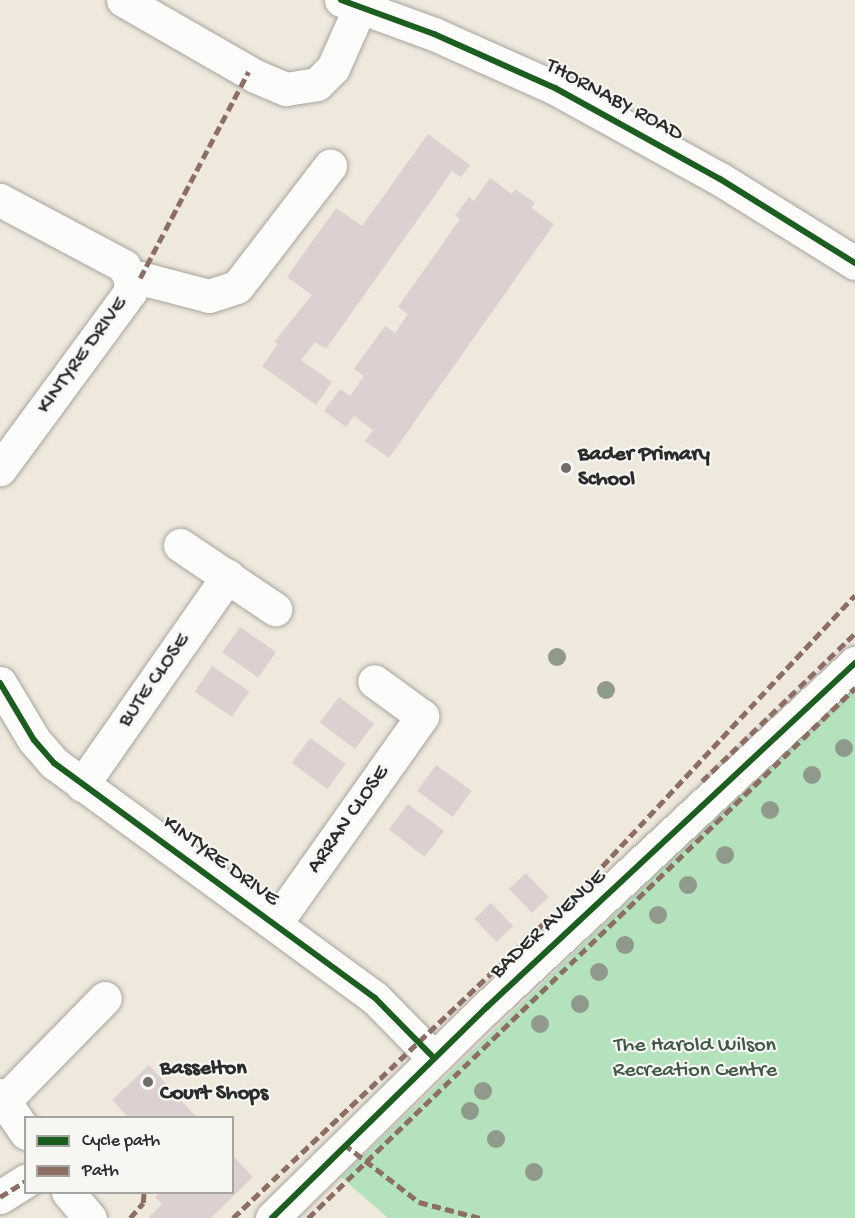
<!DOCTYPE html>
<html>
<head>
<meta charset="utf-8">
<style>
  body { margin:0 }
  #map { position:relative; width:855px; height:1218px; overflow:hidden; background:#eee8dd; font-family:"Gochi Hand",sans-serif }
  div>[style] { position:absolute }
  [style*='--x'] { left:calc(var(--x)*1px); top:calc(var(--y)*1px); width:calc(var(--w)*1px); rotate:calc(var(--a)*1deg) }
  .green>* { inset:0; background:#b3e2bd }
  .building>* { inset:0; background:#dcd0d0; transform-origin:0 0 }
  .roads { filter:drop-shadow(0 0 2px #a8a49e) drop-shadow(0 0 2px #a8a49e) }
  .minor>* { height:33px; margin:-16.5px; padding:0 16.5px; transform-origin:16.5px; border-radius:16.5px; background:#fcfcfa }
  .quiet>* { height:4.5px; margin-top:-2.25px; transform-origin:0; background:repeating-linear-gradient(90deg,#8d6e63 0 9px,transparent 0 13.5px) }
  .cycleway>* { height:6px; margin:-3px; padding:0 3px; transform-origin:3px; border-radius:3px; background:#1b5e20 }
  .trees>* { width:18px; height:18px; margin:-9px; border-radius:50%; background:#8f998c }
  .dots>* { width:16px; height:16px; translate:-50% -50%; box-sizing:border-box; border:3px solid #f6f6f2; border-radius:50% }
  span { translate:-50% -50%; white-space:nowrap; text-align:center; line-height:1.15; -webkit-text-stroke:4.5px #f6f6f2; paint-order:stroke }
  .street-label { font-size:22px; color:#2b2b2b }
  .poi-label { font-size:22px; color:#2b2b2b; font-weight:700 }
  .left { translate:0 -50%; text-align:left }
  .park-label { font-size:22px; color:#415849 }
  .legend { position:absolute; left:24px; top:1116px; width:210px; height:78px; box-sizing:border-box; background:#f6f6f2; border:2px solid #a5a5a2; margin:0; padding:8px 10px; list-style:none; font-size:18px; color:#2b2b2b }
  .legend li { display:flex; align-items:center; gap:12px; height:30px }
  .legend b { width:30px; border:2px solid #a5a5a2 }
</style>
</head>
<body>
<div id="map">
  <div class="green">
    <i style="clip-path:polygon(855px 683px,855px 1218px,388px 1218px,341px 1177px)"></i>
  </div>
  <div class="building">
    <i style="clip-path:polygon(428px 134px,470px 165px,461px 177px,452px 171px,326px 349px,315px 342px,301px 360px,332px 382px,316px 405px,262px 366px,278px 344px,274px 342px,312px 295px,287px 277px,336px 208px,362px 226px)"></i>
    <i style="clip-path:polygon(490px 178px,512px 194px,515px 189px,535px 203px,531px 208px,554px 224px,389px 458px,365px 441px,373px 430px,354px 416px,346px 427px,324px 411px,340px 389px,350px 396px,364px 376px,354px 369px,385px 326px,395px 333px,408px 314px,398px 307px,460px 219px,455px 216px,469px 197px,474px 201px)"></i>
    <i style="left:240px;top:627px;width:44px;height:31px;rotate:35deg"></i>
    <i style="left:212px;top:666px;width:45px;height:31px;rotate:34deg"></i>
    <i style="left:339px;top:697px;width:44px;height:32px;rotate:37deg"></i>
    <i style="left:310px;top:738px;width:44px;height:31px;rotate:36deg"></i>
    <i style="left:436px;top:765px;width:44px;height:32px;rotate:36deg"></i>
    <i style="left:408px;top:804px;width:45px;height:32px;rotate:37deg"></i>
    <i style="left:526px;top:873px;width:33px;height:23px;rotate:47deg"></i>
    <i style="left:491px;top:903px;width:32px;height:23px;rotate:46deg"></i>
    <i style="clip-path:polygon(149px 1065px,197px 1118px,129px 1118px,112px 1100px)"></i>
    <i style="clip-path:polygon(232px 1155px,253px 1177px,211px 1218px,148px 1218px,162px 1204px,155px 1197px,159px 1192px,232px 1192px)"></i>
  </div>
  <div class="roads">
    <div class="minor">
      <i style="--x:123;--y:0;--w:152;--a:29.9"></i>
      <i style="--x:255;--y:76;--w:34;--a:23"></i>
      <i style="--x:286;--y:89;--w:31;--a:-9"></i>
      <i style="--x:317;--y:84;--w:23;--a:-45"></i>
      <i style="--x:333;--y:68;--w:67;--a:-66.1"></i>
      <i style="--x:341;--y:0;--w:99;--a:20.1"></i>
      <i style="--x:434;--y:34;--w:133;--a:24.1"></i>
      <i style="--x:555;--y:88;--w:188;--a:28.9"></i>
      <i style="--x:720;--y:179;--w:159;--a:31.9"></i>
      <i style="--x:0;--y:200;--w:140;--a:28"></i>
      <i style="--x:124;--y:266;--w:14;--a:65"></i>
      <i style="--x:130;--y:279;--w:13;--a:90"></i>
      <i style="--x:130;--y:292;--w:220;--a:126.3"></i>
      <i style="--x:130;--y:279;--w:10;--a:-6"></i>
      <i style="--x:140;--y:278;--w:71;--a:14.6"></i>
      <i style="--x:209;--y:296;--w:29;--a:-18"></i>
      <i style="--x:237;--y:287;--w:153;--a:-52.5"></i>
      <i style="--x:180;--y:545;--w:115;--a:34"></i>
      <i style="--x:0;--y:683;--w:66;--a:59.2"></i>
      <i style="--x:34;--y:740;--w:30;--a:49"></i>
      <i style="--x:54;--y:763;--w:398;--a:36.2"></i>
      <i style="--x:375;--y:998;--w:84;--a:45.5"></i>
      <i style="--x:82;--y:785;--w:255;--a:-55.1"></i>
      <i style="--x:275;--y:924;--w:255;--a:-54.7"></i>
      <i style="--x:422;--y:716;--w:59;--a:-143.9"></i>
      <i style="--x:0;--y:1095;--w:46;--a:55.6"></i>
      <i style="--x:4;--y:1101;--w:144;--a:-45.6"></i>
      <i style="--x:68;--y:1192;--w:34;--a:50"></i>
      <i style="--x:0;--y:1197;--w:31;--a:-32"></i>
      <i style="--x:272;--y:1218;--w:301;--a:-44.5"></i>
      <i style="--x:487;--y:1007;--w:504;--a:-43.07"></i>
    </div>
  </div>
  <div class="quiet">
    <i style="--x:140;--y:278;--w:233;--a:-62.3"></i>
    <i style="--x:702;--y:781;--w:213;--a:-44"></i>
    <i style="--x:344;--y:1144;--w:95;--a:37.7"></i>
    <i style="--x:419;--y:1202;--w:63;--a:14.7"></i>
    <i style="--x:0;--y:1197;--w:31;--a:-32"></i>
    <i style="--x:130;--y:1218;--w:20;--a:-49"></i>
    <i style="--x:143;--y:1203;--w:11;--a:-85"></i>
    <i style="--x:233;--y:1218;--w:497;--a:-43.5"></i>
    <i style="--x:593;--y:876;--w:384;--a:-47"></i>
    <i style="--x:308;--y:1218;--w:762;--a:-44.1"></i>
  </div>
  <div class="cycleway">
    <i style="--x:341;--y:0;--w:99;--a:20.1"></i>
    <i style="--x:434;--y:34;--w:133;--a:24.1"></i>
    <i style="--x:555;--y:88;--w:188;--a:28.9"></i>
    <i style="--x:720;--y:179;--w:159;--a:31.9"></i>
    <i style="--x:0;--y:683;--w:66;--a:59.2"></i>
    <i style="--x:34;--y:740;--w:30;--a:49"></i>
    <i style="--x:54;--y:763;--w:398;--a:36.2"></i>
    <i style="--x:375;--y:998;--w:84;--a:45.5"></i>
    <i style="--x:272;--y:1218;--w:301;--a:-44.5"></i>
    <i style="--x:487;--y:1007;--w:504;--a:-43.07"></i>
  </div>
  <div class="trees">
    <i style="left:557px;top:657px"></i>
    <i style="left:606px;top:690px"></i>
    <i style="left:844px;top:748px"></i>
    <i style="left:812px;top:775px"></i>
    <i style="left:770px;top:810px"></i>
    <i style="left:725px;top:855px"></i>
    <i style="left:688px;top:885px"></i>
    <i style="left:658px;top:915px"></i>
    <i style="left:625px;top:945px"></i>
    <i style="left:599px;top:972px"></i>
    <i style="left:580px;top:1004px"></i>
    <i style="left:540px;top:1024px"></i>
    <i style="left:483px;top:1091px"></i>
    <i style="left:470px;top:1111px"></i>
    <i style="left:496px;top:1139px"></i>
    <i style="left:534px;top:1172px"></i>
  </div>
  <div class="dots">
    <i style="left:566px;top:468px;background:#6f6d69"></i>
    <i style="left:148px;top:1082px;background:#6f6d69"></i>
  </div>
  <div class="street-label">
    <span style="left:614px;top:101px;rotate:28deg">THORNABY ROAD</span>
    <span style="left:83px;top:356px;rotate:-54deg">KINTYRE DRIVE</span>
    <span style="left:155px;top:681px;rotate:-55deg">BUTE CLOSE</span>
    <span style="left:349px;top:820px;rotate:-55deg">ARRAN CLOSE</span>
    <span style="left:220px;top:862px;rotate:36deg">KINTYRE DRIVE</span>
    <span style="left:549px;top:925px;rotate:-43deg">BADER AVENUE</span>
  </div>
  <div class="poi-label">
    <span class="left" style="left:578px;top:468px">Bader Primary<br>School</span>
    <span class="left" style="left:160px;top:1082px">Basselton<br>Court Shops</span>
  </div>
  <div class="park-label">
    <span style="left:695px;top:1059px">The Harold Wilson<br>Recreation Centre</span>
  </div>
  <ul class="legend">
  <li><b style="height:8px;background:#1b5e20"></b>Cycle path</li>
  <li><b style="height:8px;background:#8d6e63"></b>Path</li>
  </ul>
</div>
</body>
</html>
